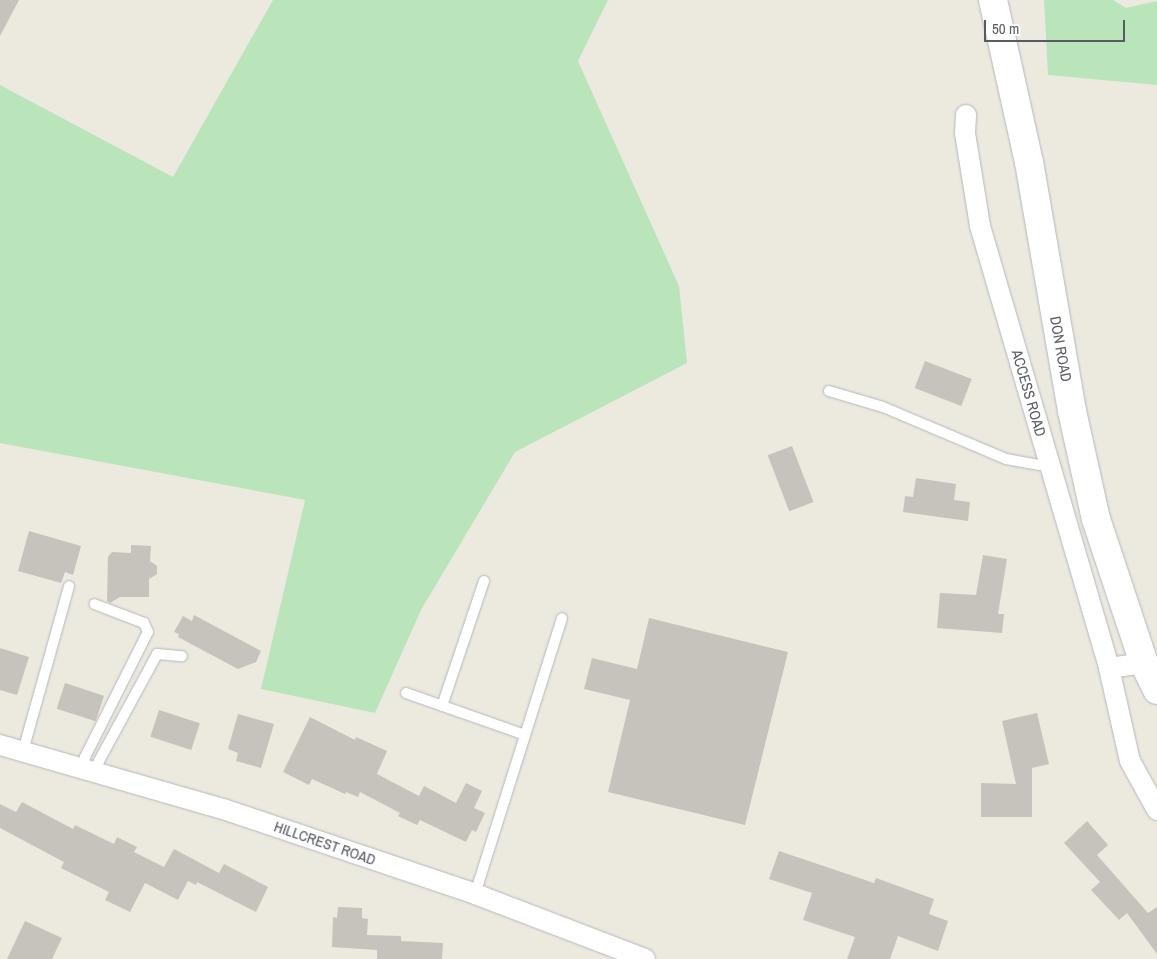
<!DOCTYPE html>
<html>
<head>
<meta charset="utf-8">
<style>
  body { margin:0 }
  #map { position:relative; width:1157px; height:959px; overflow:hidden; background:#ece9df; font-family:"Archivo Narrow",sans-serif }
  div>[style] { position:absolute }
  [style*='--x'] { left:calc(var(--x)*1px); top:calc(var(--y)*1px); width:calc(var(--w)*1px); rotate:calc(var(--a)*1deg) }
  .green>* { inset:0; background:#bae5bb }
  .building>* { inset:0; background:#c6c3bc; transform-origin:0 0 }
  .roads { filter:drop-shadow(0 0 1px #b5b7bc) drop-shadow(0 0 1px #b5b7bc) }
  .service>* { height:10px; margin:-5px; padding:0 5px; transform-origin:5px; border-radius:5px; background:#fff }
  .minor>* { height:20px; margin:-10px; padding:0 10px; transform-origin:10px; border-radius:10px; background:#fff }
  .secondary>* { height:28px; margin:-14px; padding:0 14px; transform-origin:14px; border-radius:14px; background:#fff }
  span { translate:-50% -50%; white-space:nowrap; text-align:center; line-height:1.15; -webkit-text-stroke:5px #fff; paint-order:stroke }
  .street-label { font-size:15px; color:#585b60 }
  .scale { position:absolute; left:984px; top:20px; width:141px; height:22px; box-sizing:border-box; border:2px solid #585b60; border-top:0; padding-left:6px; font-size:15px; line-height:18px; white-space:nowrap; color:#585b60; -webkit-text-stroke:4px #fff; paint-order:stroke }
</style>
</head>
<body>
<div id="map">
  <div class="green">
    <i style="clip-path:polygon(273px 0,608px 0,578px 61px,679px 286px,687px 363px,515px 452px,421px 610px,375px 713px,261px 689px,305px 500px,0 443px,0 85px,173px 177px)"></i>
    <i style="clip-path:polygon(1044px 0,1113px 0,1126px 8px,1157px 1px,1157px 85px,1048px 75px)"></i>
  </div>
  <div class="building">
    <i style="clip-path:polygon(0 0,19px 0,0 36px)"></i>
    <i style="left:925px;top:361px;width:50px;height:29px;rotate:21deg"></i>
    <i style="left:792px;top:446px;width:60px;height:26px;rotate:69deg"></i>
    <i style="clip-path:polygon(916px 478px,956px 484px,954px 500px,970px 502px,968px 521px,903px 512px,905px 496px,913px 497px)"></i>
    <i style="clip-path:polygon(29px 531px,81px 546px,73px 575px,65px 572px,61px 583px,18px 571px)"></i>
    <i style="clip-path:polygon(131px 545px,151px 546px,150px 561px,157px 566px,157px 574px,149px 579px,149px 597px,120px 597px,110px 603px,107px 601px,108px 557px,112px 552px,131px 553px)"></i>
    <i style="clip-path:polygon(983px 555px,1007px 559px,998px 614px,1004px 614px,1002px 633px,937px 628px,940px 593px,976px 595px)"></i>
    <i style="clip-path:polygon(194px 615px,261px 651px,256px 662px,238px 669px,178px 637px,179px 634px,174px 632px,183px 616px,192px 621px)"></i>
    <i style="clip-path:polygon(649px 618px,788px 652px,745px 825px,608px 792px,630px 700px,584px 689px,592px 658px,637px 669px)"></i>
    <i style="clip-path:polygon(0 648px,29px 657px,17px 695px,0 690px)"></i>
    <i style="left:65px;top:683px;width:41px;height:27px;rotate:18deg"></i>
    <i style="left:159px;top:710px;width:43px;height:28px;rotate:18deg"></i>
    <i style="clip-path:polygon(1037px 713px,1049px 764px,1032px 768px,1032px 817px,981px 817px,981px 783px,1016px 784px,1002px 721px)"></i>
    <i style="clip-path:polygon(238px 714px,274px 724px,261px 768px,236px 761px,238px 753px,228px 749px)"></i>
    <i style="clip-path:polygon(310px 717px,355px 740px,356px 737px,387px 751px,377px 774px,419px 796px,424px 786px,456px 803px,466px 783px,482px 791px,474px 808px,485px 813px,476px 832px,472px 830px,466px 842px,420px 820px,417px 825px,398px 816px,400px 813px,360px 792px,358px 797px,346px 792px,345px 794px,312px 779px,309px 785px,283px 772px)"></i>
    <i style="clip-path:polygon(22px 802px,73px 829px,75px 825px,114px 844px,117px 837px,137px 847px,134px 852px,164px 867px,174px 849px,219px 873px,224px 864px,268px 887px,256px 912px,197px 882px,196px 885px,188px 881px,178px 900px,145px 883px,130px 912px,105px 900px,109px 892px,61px 868px,64px 862px,0 828px,0 804px,16px 812px)"></i>
    <i style="clip-path:polygon(1087px 821px,1108px 845px,1097px 855px,1148px 913px,1157px 907px,1157px 954px,1127px 913px,1119px 920px,1091px 890px,1100px 882px,1064px 843px)"></i>
    <i style="clip-path:polygon(779px 851px,874px 883px,876px 878px,934px 899px,929px 914px,948px 921px,938px 951px,898px 936px,890px 959px,847px 959px,855px 937px,803px 920px,812px 893px,769px 879px)"></i>
    <i style="clip-path:polygon(338px 907px,362px 908px,362px 918px,368px 919px,367px 935px,401px 936px,401px 941px,443px 943px,442px 959px,377px 959px,377px 950px,332px 947px,333px 917px,337px 918px)"></i>
    <i style="clip-path:polygon(25px 921px,62px 938px,52px 959px,7px 959px)"></i>
  </div>
  <div class="roads">
    <div class="service">
      <i style="--x:829;--y:391;--w:56;--a:16.5"></i>
      <i style="--x:883;--y:407;--w:134;--a:22.9"></i>
      <i style="--x:1006;--y:459;--w:46;--a:10.1"></i>
      <i style="--x:406;--y:693;--w:126;--a:19.4"></i>
      <i style="--x:442;--y:706;--w:132;--a:-71.4"></i>
      <i style="--x:23;--y:751;--w:171;--a:-74.4"></i>
      <i style="--x:81;--y:768;--w:12;--a:-70"></i>
      <i style="--x:85;--y:757;--w:140;--a:-63.3"></i>
      <i style="--x:148;--y:632;--w:10;--a:-114"></i>
      <i style="--x:144;--y:623;--w:53;--a:-159.2"></i>
      <i style="--x:96;--y:772;--w:11;--a:-75"></i>
      <i style="--x:99;--y:761;--w:122;--a:-61.5"></i>
      <i style="--x:157;--y:654;--w:25;--a:5"></i>
      <i style="--x:475;--y:894;--w:289;--a:-72.5"></i>
    </div>
    <div class="minor">
      <i style="--x:966;--y:115;--w:18;--a:93"></i>
      <i style="--x:965;--y:133;--w:94;--a:80.8"></i>
      <i style="--x:980;--y:226;--w:460;--a:73.7"></i>
      <i style="--x:1109;--y:668;--w:95;--a:77.3"></i>
      <i style="--x:1130;--y:761;--w:56;--a:61.1"></i>
      <i style="--x:1109;--y:668;--w:35;--a:-8"></i>
      <i style="--x:0;--y:745;--w:235;--a:16"></i>
      <i style="--x:226;--y:810;--w:263;--a:18.6"></i>
      <i style="--x:475;--y:894;--w:182;--a:20.9"></i>
    </div>
    <div class="secondary">
      <i style="--x:993;--y:0;--w:166;--a:77.5"></i>
      <i style="--x:1029;--y:162;--w:253;--a:80.2"></i>
      <i style="--x:1072;--y:411;--w:111;--a:77.5"></i>
      <i style="--x:1096;--y:519;--w:152;--a:71.6"></i>
      <i style="--x:1144;--y:663;--w:30;--a:64"></i>
    </div>
  </div>
  <div class="street-label">
    <span style="left:1061px;top:349px;rotate:80deg">DON ROAD</span>
    <span style="left:1029px;top:393px;rotate:74deg">ACCESS ROAD</span>
    <span style="left:325px;top:843px;rotate:19deg">HILLCREST ROAD</span>
  </div>
  <div class="scale">50 m</div>
</div>
</body>
</html>
